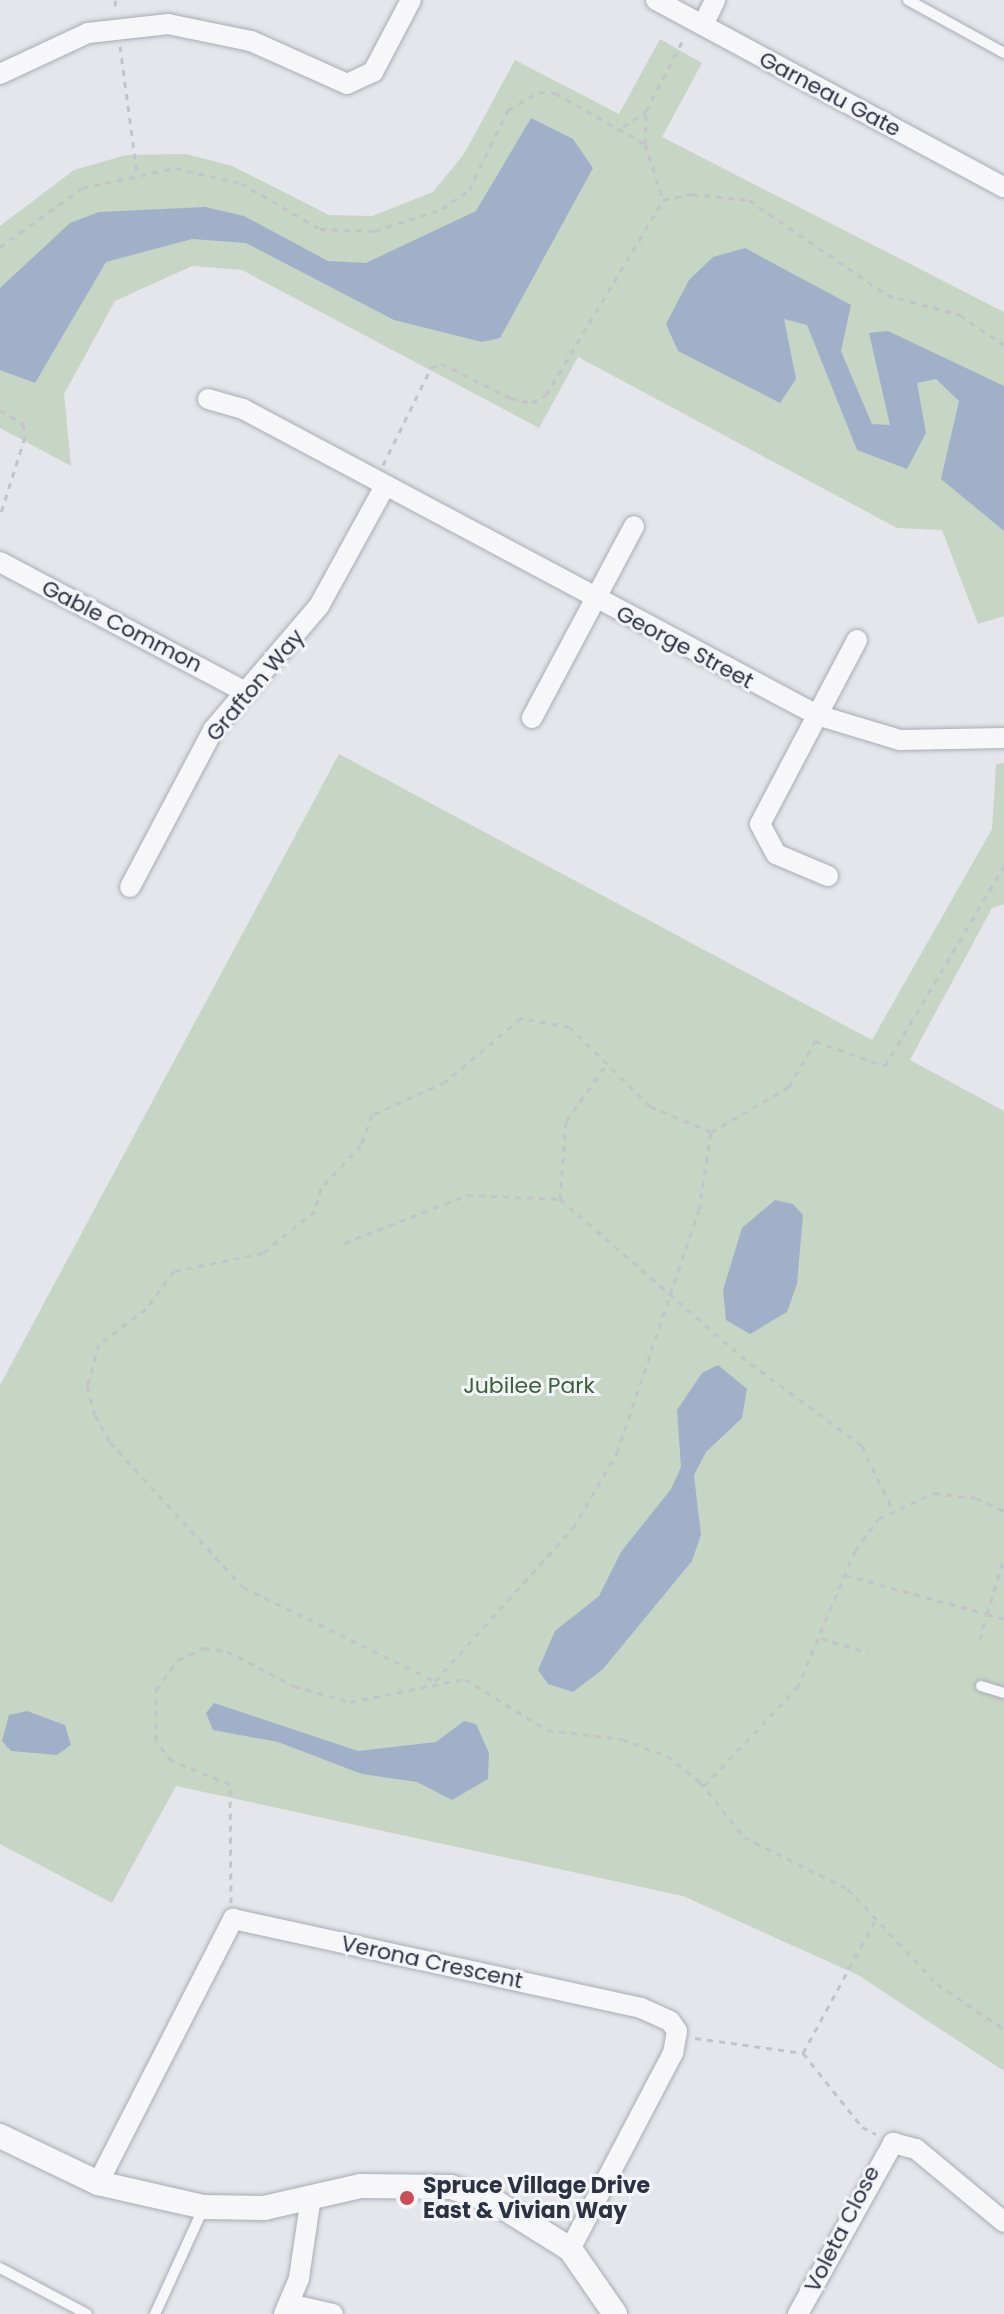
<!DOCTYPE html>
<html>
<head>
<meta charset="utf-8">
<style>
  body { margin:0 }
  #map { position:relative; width:1004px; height:2314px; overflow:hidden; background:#e4e6eb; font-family:Poppins,sans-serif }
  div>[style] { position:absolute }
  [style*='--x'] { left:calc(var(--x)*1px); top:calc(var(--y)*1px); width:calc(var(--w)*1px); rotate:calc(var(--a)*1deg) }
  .green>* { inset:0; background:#c7d5c5 }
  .water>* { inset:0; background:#a1b0c9 }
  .path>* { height:3px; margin-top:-1.5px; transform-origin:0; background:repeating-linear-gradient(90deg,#c2c4ca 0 6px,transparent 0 12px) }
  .roads { filter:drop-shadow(0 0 2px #a9acb5) drop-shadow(0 0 2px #a9acb5) }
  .service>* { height:10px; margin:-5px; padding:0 5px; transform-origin:5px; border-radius:5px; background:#f7f7f9 }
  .minor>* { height:20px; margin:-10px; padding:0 10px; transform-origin:10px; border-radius:10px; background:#f7f7f9 }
  .tertiary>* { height:24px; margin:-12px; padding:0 12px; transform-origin:12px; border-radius:12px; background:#f7f7f9 }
  .dots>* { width:22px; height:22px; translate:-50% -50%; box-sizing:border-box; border:4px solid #f4f5f8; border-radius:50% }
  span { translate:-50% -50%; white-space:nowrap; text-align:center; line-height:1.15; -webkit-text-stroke:6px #f4f5f8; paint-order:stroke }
  .street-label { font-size:22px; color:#2c3243 }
  .park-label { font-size:22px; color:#3d5e3a }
  .poi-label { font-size:22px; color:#2c3243; font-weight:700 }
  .left { translate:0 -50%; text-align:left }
</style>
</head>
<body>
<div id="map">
  <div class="green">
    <i style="clip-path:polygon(660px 39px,702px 63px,662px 137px,1004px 312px,1004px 616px,978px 624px,942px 530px,897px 528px,578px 357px,539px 428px,242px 270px,192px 266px,115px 301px,64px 394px,71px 466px,0 428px,0 226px,74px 170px,126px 155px,186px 154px,232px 166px,329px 215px,372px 216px,433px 192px,464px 154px,515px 60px,619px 114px)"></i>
    <i style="clip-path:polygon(339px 754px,872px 1040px,992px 829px,996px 764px,1004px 763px,1004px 904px,992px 908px,910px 1060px,1004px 1111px,1004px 2071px,858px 1975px,683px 1896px,176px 1786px,112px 1903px,0 1844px,0 1385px)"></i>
  </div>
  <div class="water">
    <i style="clip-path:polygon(531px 118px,573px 139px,593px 168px,500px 338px,482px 342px,394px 320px,246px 243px,192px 239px,106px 262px,35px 383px,0 370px,0 288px,70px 223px,99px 212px,205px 207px,244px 216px,328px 261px,366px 263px,476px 211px)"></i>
    <i style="clip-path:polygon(745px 248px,851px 305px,841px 351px,872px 424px,890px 425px,869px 333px,888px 331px,1004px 386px,1004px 531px,941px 479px,959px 401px,936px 379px,917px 383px,926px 433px,907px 469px,857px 450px,807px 325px,784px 319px,796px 379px,780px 403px,678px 351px,666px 324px,689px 280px,713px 257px)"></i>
    <i style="clip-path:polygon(775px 1200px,793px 1204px,803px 1215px,797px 1284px,787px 1312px,750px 1334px,726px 1320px,723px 1290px,742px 1228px)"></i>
    <i style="clip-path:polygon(718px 1365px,747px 1389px,742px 1418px,706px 1452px,694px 1475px,701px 1535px,692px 1561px,603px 1669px,573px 1692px,548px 1684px,538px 1670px,555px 1631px,599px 1596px,621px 1552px,671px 1489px,681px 1467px,677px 1410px,702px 1373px)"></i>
    <i style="clip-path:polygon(214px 1703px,358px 1751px,436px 1742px,464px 1721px,476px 1724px,489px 1753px,488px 1779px,452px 1800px,417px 1782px,362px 1774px,278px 1742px,213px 1730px,206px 1713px)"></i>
    <i style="clip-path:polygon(27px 1711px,65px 1725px,71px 1745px,57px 1755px,11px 1751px,2px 1741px,9px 1715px)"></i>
  </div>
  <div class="path">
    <i style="--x:115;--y:0;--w:10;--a:84"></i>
    <i style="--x:120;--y:46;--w:128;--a:82.4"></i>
    <i style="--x:623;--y:127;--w:28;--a:-35"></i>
    <i style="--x:645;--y:144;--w:33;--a:-88"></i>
    <i style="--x:646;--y:111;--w:82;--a:-62.5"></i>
    <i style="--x:0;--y:247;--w:101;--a:-35.7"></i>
    <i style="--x:82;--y:188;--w:95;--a:-12.1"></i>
    <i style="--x:175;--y:168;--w:68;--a:12.8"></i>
    <i style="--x:241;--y:183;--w:91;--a:30.2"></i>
    <i style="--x:320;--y:229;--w:55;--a:2.1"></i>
    <i style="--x:375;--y:231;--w:71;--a:-18.2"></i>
    <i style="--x:442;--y:209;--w:33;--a:-35"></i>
    <i style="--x:469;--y:190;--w:89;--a:-64"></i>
    <i style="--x:508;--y:110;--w:36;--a:-30"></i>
    <i style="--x:539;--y:92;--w:16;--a:4"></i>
    <i style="--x:555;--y:93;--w:103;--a:29.5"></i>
    <i style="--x:645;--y:144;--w:59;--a:72.2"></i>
    <i style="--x:0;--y:410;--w:27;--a:31"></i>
    <i style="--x:23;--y:424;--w:13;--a:81"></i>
    <i style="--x:25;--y:437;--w:83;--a:107.6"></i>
    <i style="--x:383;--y:465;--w:108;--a:-63.7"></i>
    <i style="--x:431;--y:368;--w:11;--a:-27"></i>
    <i style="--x:441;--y:363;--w:77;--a:26.9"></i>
    <i style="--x:510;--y:398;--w:23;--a:13"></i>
    <i style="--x:532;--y:403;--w:16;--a:-30"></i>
    <i style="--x:546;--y:395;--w:227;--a:-59"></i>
    <i style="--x:663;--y:200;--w:30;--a:-12"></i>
    <i style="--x:692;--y:194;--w:57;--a:6"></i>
    <i style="--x:749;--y:200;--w:168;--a:34.5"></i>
    <i style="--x:887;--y:295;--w:76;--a:15.3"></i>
    <i style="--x:960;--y:315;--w:53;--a:34.3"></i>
    <i style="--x:711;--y:1132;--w:66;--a:-156.9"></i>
    <i style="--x:650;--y:1106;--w:112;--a:-135.4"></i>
    <i style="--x:570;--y:1027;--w:50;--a:-169.6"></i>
    <i style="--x:521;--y:1018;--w:99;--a:139.9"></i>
    <i style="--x:445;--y:1082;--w:80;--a:155.7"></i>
    <i style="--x:372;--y:1115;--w:32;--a:110"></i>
    <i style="--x:361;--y:1145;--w:59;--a:132.9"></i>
    <i style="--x:321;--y:1188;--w:24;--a:105"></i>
    <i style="--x:315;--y:1211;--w:67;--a:141.1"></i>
    <i style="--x:263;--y:1253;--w:91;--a:168.6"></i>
    <i style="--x:174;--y:1271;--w:47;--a:126.4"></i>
    <i style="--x:146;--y:1309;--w:59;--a:143.3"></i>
    <i style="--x:99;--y:1344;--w:44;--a:105.9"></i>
    <i style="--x:87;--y:1386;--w:30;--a:75"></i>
    <i style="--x:95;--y:1415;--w:31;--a:61"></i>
    <i style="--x:110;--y:1442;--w:197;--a:47.5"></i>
    <i style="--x:243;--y:1587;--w:214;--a:26.1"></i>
    <i style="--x:435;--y:1681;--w:206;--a:-48"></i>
    <i style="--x:573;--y:1528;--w:87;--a:-59.6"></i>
    <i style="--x:617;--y:1453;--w:256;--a:-71.4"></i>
    <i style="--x:699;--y:1210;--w:79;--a:-81.3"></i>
    <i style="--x:711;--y:1132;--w:90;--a:-30"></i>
    <i style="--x:789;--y:1087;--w:53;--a:-60.5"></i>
    <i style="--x:815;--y:1041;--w:74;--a:19.7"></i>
    <i style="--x:885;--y:1066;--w:233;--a:-59.2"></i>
    <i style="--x:560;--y:1199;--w:78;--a:-85.6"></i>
    <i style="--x:566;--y:1121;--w:70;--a:-54.3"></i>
    <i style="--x:344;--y:1243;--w:132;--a:-21.3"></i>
    <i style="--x:467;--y:1195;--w:93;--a:2.5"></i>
    <i style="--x:560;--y:1199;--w:240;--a:40.9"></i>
    <i style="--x:741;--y:1356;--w:151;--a:36.6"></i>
    <i style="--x:862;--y:1446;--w:70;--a:64.5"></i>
    <i style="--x:845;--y:1575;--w:147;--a:15.4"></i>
    <i style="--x:987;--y:1614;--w:59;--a:-73.4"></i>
    <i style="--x:821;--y:1638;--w:50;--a:17.4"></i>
    <i style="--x:980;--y:1640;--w:27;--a:-75"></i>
    <i style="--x:987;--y:1614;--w:18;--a:16"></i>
    <i style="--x:704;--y:1786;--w:135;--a:-46.5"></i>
    <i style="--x:797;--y:1688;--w:149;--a:-67.1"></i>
    <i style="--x:855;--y:1551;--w:39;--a:-54"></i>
    <i style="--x:878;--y:1519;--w:62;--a:-24.9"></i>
    <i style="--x:934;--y:1493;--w:42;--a:6.8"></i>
    <i style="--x:976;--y:1498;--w:31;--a:25"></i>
    <i style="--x:231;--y:1903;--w:119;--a:-90.5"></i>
    <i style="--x:230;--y:1784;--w:62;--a:-158.4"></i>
    <i style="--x:172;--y:1761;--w:26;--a:-129"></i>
    <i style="--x:156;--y:1741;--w:51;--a:-90"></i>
    <i style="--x:156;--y:1690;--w:37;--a:-54"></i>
    <i style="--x:178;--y:1660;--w:29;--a:-25"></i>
    <i style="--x:204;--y:1648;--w:23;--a:7"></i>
    <i style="--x:227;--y:1651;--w:76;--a:27.6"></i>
    <i style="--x:294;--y:1686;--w:58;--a:15.9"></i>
    <i style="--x:350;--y:1702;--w:117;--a:-11.3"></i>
    <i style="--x:465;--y:1679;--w:97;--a:31.9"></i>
    <i style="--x:547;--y:1730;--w:76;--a:6.8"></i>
    <i style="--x:622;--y:1739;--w:48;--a:20.7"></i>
    <i style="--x:667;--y:1756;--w:42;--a:38.2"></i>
    <i style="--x:700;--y:1782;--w:70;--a:51.3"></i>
    <i style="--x:744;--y:1837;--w:116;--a:26.6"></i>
    <i style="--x:848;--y:1889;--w:130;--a:46.9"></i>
    <i style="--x:937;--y:1984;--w:81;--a:33.9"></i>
    <i style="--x:695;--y:2038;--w:109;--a:7.9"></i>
    <i style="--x:803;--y:2053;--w:95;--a:51.4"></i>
    <i style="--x:862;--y:2127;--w:16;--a:27"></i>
    <i style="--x:803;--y:2053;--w:150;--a:-61.4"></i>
  </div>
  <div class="roads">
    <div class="service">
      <i style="--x:908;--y:0;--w:110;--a:28.9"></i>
      <i style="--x:981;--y:1686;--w:24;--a:17"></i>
      <i style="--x:0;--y:2268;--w:98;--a:27.9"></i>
      <i style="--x:155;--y:2314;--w:118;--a:-65.4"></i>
    </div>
    <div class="minor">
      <i style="--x:656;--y:0;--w:395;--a:28.3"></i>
      <i style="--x:703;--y:25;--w:28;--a:-64"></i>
      <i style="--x:0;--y:74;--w:97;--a:-25"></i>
      <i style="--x:88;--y:33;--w:81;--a:-6.4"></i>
      <i style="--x:168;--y:24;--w:85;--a:11.6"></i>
      <i style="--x:251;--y:41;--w:105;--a:24.1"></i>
      <i style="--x:347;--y:84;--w:29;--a:-25"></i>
      <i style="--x:373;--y:72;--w:81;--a:-62.2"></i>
      <i style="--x:208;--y:399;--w:36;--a:16"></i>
      <i style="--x:243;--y:409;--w:650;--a:28.06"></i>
      <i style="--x:817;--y:715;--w:87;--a:16.8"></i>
      <i style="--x:900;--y:740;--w:104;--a:-1.1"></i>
      <i style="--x:0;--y:562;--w:276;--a:27.9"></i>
      <i style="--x:532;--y:718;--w:217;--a:-62"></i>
      <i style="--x:828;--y:876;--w:56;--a:-157.1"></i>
      <i style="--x:776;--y:854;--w:34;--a:-118"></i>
      <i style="--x:760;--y:824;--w:208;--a:-62.2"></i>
      <i style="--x:130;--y:887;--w:178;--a:-62.1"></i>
      <i style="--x:213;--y:730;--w:163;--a:-49.5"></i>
      <i style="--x:319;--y:606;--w:137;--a:-61.2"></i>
      <i style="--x:98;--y:2183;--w:297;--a:-62.9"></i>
      <i style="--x:233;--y:1919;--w:418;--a:12.3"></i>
      <i style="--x:641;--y:2008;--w:32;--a:24"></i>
      <i style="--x:670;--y:2021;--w:12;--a:55"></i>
      <i style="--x:677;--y:2031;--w:22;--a:100"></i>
      <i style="--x:673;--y:2053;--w:221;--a:117.7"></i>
      <i style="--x:289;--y:2304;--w:45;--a:12.8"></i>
      <i style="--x:284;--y:2314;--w:39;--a:-67"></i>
      <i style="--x:299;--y:2278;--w:82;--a:-81.6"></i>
      <i style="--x:798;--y:2314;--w:196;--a:-60.9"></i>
      <i style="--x:893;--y:2143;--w:24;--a:15"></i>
      <i style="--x:916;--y:2149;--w:114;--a:39.7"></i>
    </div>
    <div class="tertiary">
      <i style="--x:0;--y:2136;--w:109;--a:25.6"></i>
      <i style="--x:98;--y:2183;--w:109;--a:12.8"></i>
      <i style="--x:204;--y:2207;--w:60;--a:1"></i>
      <i style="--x:264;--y:2208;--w:99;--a:-12.8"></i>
      <i style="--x:361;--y:2186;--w:90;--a:0.6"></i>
      <i style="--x:451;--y:2187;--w:46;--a:18.8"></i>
      <i style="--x:495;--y:2202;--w:89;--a:32.1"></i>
      <i style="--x:570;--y:2249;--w:79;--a:55.3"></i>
    </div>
  </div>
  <div class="dots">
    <i style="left:407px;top:2198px;background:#ca4f54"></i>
  </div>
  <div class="street-label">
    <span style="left:830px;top:94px;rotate:28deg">Garneau Gate</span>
    <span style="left:122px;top:626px;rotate:27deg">Gable Common</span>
    <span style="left:685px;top:647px;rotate:28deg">George Street</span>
    <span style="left:255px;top:685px;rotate:-50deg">Grafton Way</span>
    <span style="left:432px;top:1962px;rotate:12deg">Verona Crescent</span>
    <span style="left:842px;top:2229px;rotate:-63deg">Voleta Close</span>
  </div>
  <div class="park-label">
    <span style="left:529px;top:1386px">Jubilee Park</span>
  </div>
  <div class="poi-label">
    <span class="left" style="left:423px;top:2198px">Spruce Village Drive<br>East &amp; Vivian Way</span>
  </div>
</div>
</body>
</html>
